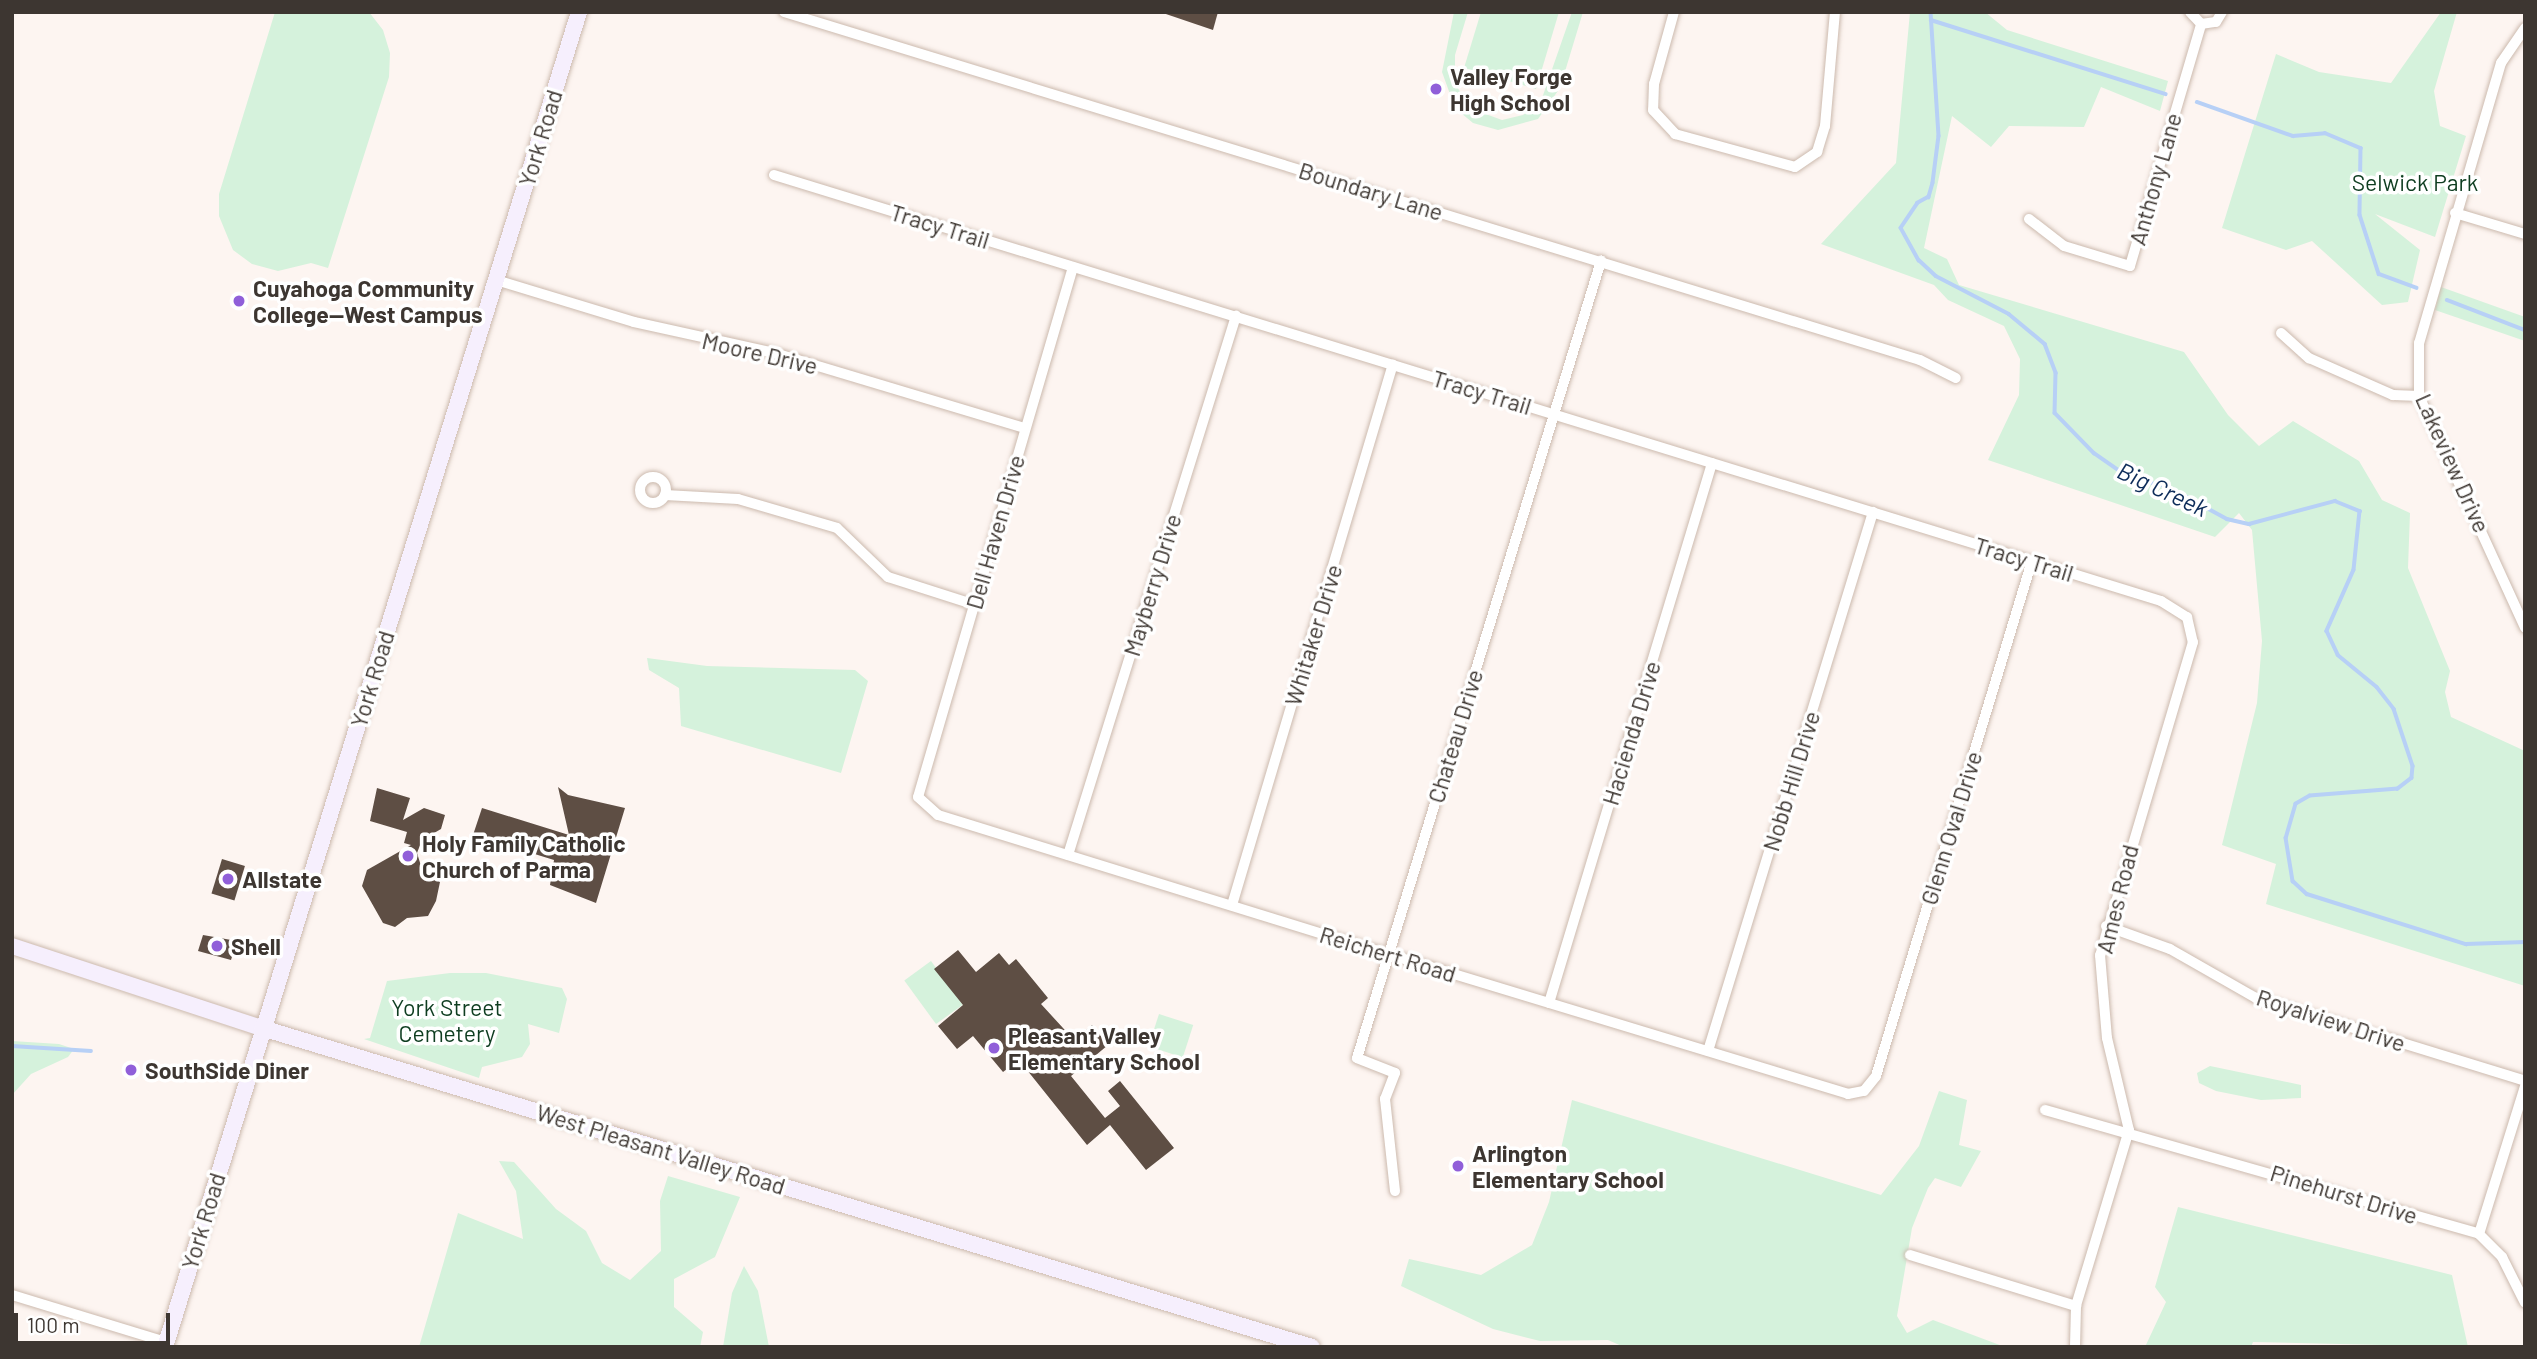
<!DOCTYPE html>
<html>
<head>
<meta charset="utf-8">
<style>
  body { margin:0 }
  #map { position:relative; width:2537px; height:1359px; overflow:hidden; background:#fdf5f1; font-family:Barlow,sans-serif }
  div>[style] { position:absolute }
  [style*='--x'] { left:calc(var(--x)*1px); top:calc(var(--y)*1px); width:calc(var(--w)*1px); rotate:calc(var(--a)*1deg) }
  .green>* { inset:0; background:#d5f2dc; transform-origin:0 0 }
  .stream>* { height:3.5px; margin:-1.75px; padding:0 1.75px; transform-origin:1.75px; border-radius:1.75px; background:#b7d0f6 }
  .building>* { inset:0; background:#5e4e44; transform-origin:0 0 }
  .roads { filter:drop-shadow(0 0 2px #ccbaae) drop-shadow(0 0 2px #ccbaae) }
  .street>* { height:10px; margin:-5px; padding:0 5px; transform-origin:5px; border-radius:5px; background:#fff }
  .street>.ring { margin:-5px; padding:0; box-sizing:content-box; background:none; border:10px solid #fff; border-radius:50% }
  .secondary>* { height:16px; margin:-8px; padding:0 8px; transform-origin:8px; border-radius:8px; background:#f6effd }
  .dots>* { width:19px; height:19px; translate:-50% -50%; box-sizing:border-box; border:4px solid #fff; border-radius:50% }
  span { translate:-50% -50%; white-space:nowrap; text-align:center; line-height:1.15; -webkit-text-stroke:7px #fff; paint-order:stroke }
  .poi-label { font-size:23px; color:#3d3631; font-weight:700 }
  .left { translate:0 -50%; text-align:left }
  .street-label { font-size:23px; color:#3d3631 }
  .park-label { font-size:23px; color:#0e3d20 }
  .water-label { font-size:24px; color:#0d2c59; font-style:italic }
  .frame { position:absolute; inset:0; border:14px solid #3d3631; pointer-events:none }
  .scale { position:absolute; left:14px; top:1313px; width:156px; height:32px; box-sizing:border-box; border:4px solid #3d3631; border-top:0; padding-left:9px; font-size:21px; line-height:24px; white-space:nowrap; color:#3d3631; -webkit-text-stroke:5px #fff; paint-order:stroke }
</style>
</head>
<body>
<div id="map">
  <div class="green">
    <i style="clip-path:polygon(275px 12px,369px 12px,383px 30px,390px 53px,389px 77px,328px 268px,311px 263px,278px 271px,252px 264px,233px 250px,219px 216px,219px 194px)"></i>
    <i style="clip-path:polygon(1454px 12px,1468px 12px,1455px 55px,1455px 84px,1472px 109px,1502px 120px,1523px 115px,1541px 101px,1572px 12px,1583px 12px,1560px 88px,1538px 119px,1498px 130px,1473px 123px,1455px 108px,1442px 72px)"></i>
    <i style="clip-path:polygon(1481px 12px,1559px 12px,1536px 89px,1464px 68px)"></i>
    <i style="clip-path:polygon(1910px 12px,1985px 12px,2007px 30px,2168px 81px,2160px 111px,2101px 87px,2084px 127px,2009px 126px,1991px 147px,1952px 116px,1924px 248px,1947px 259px,1959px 285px,2184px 352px,2228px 415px,2259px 446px,2293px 421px,2359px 461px,2382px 500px,2410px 513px,2408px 568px,2450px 671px,2445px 692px,2451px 717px,2525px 751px,2525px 986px,2266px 904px,2276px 864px,2222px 845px,2257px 703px,2262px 641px,2252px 530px,2239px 513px,2215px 537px,1988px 460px,2019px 395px,2020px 359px,2004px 326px,1948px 300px,1934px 285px,1821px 244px,1896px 163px)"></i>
    <i style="clip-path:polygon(2441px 12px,2457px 12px,2434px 91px,2440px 126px,2466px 136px,2435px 237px,2375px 214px,2420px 250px,2408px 302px,2382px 305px,2312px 241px,2286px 250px,2222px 228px,2276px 54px,2319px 72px,2391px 83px)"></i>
    <i style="clip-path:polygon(2441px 287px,2525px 317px,2525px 341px,2435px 310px)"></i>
    <i style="clip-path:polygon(647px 658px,707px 666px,855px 670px,868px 681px,841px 773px,681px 726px,679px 688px,649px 670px)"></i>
    <i style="left:931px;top:961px;width:54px;height:33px;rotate:54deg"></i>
    <i style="clip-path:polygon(450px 973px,486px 973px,562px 988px,567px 999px,559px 1033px,528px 1024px,530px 1044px,522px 1057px,482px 1067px,479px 1078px,364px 1039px,370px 1038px,387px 981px)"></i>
    <i style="left:1159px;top:1014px;width:36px;height:34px;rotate:18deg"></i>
    <i style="clip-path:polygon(12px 1041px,59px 1044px,74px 1049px,68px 1057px,31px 1074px,12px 1095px)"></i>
    <i style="clip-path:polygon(2210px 1066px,2301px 1085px,2301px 1098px,2261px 1100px,2216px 1091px,2199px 1083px,2197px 1073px)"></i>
    <i style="clip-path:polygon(1939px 1091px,1967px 1100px,1959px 1145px,1981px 1151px,1961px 1187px,1935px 1178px,1928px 1188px,1912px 1228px,1897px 1316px,1907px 1333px,1933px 1320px,2005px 1347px,1624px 1347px,1608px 1340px,1540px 1341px,1493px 1329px,1401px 1286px,1409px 1259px,1481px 1275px,1532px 1245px,1549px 1202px,1572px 1100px,1881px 1195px,1919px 1146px)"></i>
    <i style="clip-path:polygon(499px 1161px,514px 1162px,556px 1209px,586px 1231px,602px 1263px,630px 1280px,661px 1251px,660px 1201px,668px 1176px,740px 1197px,715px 1257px,674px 1279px,674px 1307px,703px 1332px,700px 1347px,419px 1347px,458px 1213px,523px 1239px,516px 1191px)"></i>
    <i style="clip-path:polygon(2178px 1207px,2452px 1275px,2468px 1347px,2253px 1342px,2251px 1347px,2145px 1347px,2166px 1302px,2155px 1287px)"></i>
    <i style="clip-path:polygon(744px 1266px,758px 1291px,769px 1347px,723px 1347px,732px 1293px)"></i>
  </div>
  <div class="stream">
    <i style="--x:1931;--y:12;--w:124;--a:86.3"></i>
    <i style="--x:1939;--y:136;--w:47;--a:97.3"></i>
    <i style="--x:1933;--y:183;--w:15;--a:106"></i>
    <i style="--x:1929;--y:197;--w:13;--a:151"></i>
    <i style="--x:1918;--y:203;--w:30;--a:124"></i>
    <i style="--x:1901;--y:228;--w:37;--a:61"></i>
    <i style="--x:1919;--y:260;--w:23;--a:43"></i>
    <i style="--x:1936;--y:276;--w:82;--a:27.5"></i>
    <i style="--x:2009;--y:314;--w:47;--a:39.8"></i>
    <i style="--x:2045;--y:344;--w:31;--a:69"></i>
    <i style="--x:2056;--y:373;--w:40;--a:91.4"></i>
    <i style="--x:2055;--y:413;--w:56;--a:45.7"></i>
    <i style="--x:2094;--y:453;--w:44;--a:34.8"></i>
    <i style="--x:2130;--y:478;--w:40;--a:13"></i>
    <i style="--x:2169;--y:487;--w:66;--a:28.9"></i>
    <i style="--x:2227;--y:519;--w:23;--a:13"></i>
    <i style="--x:2249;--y:524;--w:89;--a:-15"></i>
    <i style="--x:2335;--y:501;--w:27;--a:22"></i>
    <i style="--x:2360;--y:511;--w:59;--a:95.8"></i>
    <i style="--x:2354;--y:570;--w:67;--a:113.9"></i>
    <i style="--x:2327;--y:631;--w:26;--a:65"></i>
    <i style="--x:2338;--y:655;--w:50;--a:39.4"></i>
    <i style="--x:2377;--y:687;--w:28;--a:52"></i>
    <i style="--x:2394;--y:709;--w:60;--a:71.6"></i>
    <i style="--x:2413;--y:766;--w:12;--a:95"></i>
    <i style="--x:2412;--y:778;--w:18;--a:142"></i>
    <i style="--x:2398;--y:789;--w:88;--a:175.5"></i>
    <i style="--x:2310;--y:796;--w:16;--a:150"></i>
    <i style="--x:2296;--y:804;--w:35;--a:106"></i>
    <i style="--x:2286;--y:838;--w:44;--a:80.8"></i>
    <i style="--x:2293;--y:881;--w:19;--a:43"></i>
    <i style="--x:2307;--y:894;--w:167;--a:17.5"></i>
    <i style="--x:2466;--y:944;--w:59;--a:-1.9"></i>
    <i style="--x:1931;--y:20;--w:246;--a:17.5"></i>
    <i style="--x:2197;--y:102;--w:102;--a:19.5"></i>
    <i style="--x:2293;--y:136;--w:32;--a:-5"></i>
    <i style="--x:2325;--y:133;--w:39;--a:23"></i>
    <i style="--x:2361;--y:148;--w:67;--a:90.9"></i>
    <i style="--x:2360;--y:215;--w:62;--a:72.1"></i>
    <i style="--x:2379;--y:274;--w:40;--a:20.2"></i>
    <i style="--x:2447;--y:300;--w:84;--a:21"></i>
    <i style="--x:12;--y:1046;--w:79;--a:3.6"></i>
  </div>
  <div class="building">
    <i style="clip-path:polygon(1160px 12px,1218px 12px,1213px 30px)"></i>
    <i style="clip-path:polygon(558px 787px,568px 795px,625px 808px,596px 903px,550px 885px,554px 860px,473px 835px,482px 808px,569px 835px)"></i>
    <i style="clip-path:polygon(377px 788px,410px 798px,403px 820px,424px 808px,445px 815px,441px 829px,422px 840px,417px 853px,422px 869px,440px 882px,436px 901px,428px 916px,407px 918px,395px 927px,383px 923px,362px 886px,367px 870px,411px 845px,404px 843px,407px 832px,370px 821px)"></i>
    <i style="left:222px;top:859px;width:24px;height:36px;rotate:17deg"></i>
    <i style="clip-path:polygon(203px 935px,237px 941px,231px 960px,198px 951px)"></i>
    <i style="clip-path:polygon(958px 950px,976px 972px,999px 953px,1009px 965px,1016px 959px,1048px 998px,1041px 1004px,1074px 1040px,1092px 1025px,1108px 1045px,1071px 1076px,1105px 1118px,1120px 1106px,1108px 1091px,1120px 1081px,1174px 1148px,1146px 1170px,1110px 1125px,1087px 1145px,1019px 1060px,1003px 1072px,973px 1036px,957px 1049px,938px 1026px,963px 1005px,934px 969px)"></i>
  </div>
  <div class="roads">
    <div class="street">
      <i style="--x:784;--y:12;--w:1188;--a:17.03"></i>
      <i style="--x:1920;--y:360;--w:40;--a:26.6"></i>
      <i style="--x:1674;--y:12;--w:75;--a:105.5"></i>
      <i style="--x:1654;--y:84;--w:26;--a:92"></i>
      <i style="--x:1653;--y:110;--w:33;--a:47"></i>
      <i style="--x:1675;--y:134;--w:124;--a:15.4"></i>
      <i style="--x:1795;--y:167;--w:27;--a:-34"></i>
      <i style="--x:1817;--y:152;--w:27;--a:-73"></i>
      <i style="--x:1825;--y:126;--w:114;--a:-85"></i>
      <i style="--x:2190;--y:12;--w:16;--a:47"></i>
      <i style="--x:2525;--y:28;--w:42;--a:124.4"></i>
      <i style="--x:2501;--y:63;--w:292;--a:106.3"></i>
      <i style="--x:2419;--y:343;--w:53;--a:90"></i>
      <i style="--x:2419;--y:396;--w:255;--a:65.4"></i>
      <i style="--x:774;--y:175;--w:1451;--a:17.07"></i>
      <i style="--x:2161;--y:601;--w:31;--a:32"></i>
      <i style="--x:2187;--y:617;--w:26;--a:77"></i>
      <i style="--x:2193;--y:642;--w:327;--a:106.5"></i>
      <i style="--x:2100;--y:955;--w:83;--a:85.2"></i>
      <i style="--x:2107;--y:1038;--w:95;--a:76.6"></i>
      <i style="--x:2129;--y:1130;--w:184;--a:106.8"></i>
      <i style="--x:2076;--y:1306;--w:41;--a:91.4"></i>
      <i style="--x:2455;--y:213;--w:73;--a:16.7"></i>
      <i style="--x:2029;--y:219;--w:44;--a:37.6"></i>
      <i style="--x:2064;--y:246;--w:69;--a:16.9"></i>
      <i style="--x:2130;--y:266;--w:252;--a:-73.6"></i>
      <i style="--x:2201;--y:24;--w:15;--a:-8"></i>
      <i style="--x:2216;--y:22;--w:12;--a:-59"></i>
      <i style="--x:1073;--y:267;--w:552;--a:106.3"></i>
      <i style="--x:918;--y:797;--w:27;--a:42"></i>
      <i style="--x:938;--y:815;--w:461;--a:17.2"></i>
      <i style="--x:1378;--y:951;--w:491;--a:16.9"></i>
      <i style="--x:1848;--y:1094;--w:16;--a:-11"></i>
      <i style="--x:1864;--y:1091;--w:19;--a:-51"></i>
      <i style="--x:1876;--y:1076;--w:538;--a:-73.15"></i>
      <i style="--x:496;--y:280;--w:144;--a:16.9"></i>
      <i style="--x:634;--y:322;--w:140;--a:12.4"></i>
      <i style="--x:771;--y:352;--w:264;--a:16.7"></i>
      <i style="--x:2281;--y:333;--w:38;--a:42"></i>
      <i style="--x:2309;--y:358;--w:92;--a:23.8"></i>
      <i style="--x:2393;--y:395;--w:26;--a:2"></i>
      <i class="ring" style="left:640px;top:477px;width:16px;height:16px"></i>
      <i style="--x:665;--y:495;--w:73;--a:3.1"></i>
      <i style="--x:738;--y:499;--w:103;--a:16.3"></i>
      <i style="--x:837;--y:528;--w:71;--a:43.9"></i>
      <i style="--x:888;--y:577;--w:91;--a:17.8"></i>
      <i style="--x:1068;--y:855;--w:565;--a:-72.69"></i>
      <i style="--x:1232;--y:905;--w:564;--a:-73.43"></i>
      <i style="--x:2106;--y:926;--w:68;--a:19.8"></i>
      <i style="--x:2170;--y:949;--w:99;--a:29.7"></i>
      <i style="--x:2256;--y:998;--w:282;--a:17.1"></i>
      <i style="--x:1549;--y:1003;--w:564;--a:-73.2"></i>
      <i style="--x:1708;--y:1051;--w:564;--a:-72.98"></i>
      <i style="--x:2045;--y:1110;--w:451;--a:15.9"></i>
      <i style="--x:2479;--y:1234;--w:33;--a:45"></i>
      <i style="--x:2502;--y:1257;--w:51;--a:63.4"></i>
      <i style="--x:1395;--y:1191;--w:93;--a:-96.2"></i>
      <i style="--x:1385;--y:1099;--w:28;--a:-69"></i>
      <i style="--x:1395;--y:1073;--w:41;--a:-158.5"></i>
      <i style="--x:1357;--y:1058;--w:834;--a:-72.98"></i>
      <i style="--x:2479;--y:1234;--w:155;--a:-72.7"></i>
      <i style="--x:1910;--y:1255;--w:174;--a:17.1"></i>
      <i style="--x:12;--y:1295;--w:161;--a:17"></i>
    </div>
    <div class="secondary">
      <i style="--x:12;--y:946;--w:263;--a:18.2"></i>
      <i style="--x:262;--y:1028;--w:1097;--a:16.9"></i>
      <i style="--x:165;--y:1347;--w:1398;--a:-72.77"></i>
    </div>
  </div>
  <div class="dots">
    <i style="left:1436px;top:89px;background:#905fd9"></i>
    <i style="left:239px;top:301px;background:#905fd9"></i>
    <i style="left:408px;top:856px;background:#905fd9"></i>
    <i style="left:228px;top:879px;background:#905fd9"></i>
    <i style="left:217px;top:946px;background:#905fd9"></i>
    <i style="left:994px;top:1048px;background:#905fd9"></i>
    <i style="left:131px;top:1070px;background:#905fd9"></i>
    <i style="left:1458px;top:1166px;background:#905fd9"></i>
  </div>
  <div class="poi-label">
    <span class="left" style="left:1450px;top:89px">Valley Forge<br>High School</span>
    <span class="left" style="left:253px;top:301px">Cuyahoga Community<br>College—West Campus</span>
    <span class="left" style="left:422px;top:856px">Holy Family Catholic<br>Church of Parma</span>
    <span class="left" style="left:242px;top:879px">Allstate</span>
    <span class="left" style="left:231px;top:946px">Shell</span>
    <span class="left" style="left:1008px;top:1048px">Pleasant Valley<br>Elementary School</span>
    <span class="left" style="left:145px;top:1070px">SouthSide Diner</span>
    <span class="left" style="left:1472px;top:1166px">Arlington<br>Elementary School</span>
  </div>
  <div class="street-label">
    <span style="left:540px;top:138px;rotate:-73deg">York Road</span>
    <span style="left:2155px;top:179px;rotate:-74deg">Anthony Lane</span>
    <span style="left:1371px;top:191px;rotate:17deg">Boundary Lane</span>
    <span style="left:940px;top:226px;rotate:17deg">Tracy Trail</span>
    <span style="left:760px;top:353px;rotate:13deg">Moore Drive</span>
    <span style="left:1482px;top:392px;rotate:17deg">Tracy Trail</span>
    <span style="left:2453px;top:463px;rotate:66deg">Lakeview Drive</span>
    <span style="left:995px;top:532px;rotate:-74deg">Dell Haven Drive</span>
    <span style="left:2024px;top:559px;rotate:17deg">Tracy Trail</span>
    <span style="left:1152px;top:585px;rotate:-73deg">Mayberry Drive</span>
    <span style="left:1313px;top:635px;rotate:-73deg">Whitaker Drive</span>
    <span style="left:372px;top:679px;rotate:-73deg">York Road</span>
    <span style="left:1631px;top:733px;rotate:-73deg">Hacienda Drive</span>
    <span style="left:1455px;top:736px;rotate:-73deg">Chateau Drive</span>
    <span style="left:1791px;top:781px;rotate:-73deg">Nobb Hill Drive</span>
    <span style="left:1951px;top:828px;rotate:-73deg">Glenn Oval Drive</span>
    <span style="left:2117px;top:899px;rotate:-76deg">Ames Road</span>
    <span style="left:1388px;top:954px;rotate:17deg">Reichert Road</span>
    <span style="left:2331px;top:1020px;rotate:18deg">Royalview Drive</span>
    <span style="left:661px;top:1149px;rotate:17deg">West Pleasant Valley Road</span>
    <span style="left:2344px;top:1194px;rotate:17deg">Pinehurst Drive</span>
    <span style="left:203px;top:1221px;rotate:-73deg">York Road</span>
  </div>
  <div class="park-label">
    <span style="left:2415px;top:182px">Selwick Park</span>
    <span style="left:447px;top:1020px">York Street<br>Cemetery</span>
  </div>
  <div class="water-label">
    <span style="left:2163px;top:489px;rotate:25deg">Big Creek</span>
  </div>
  <div class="frame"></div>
  <div class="scale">100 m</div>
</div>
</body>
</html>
